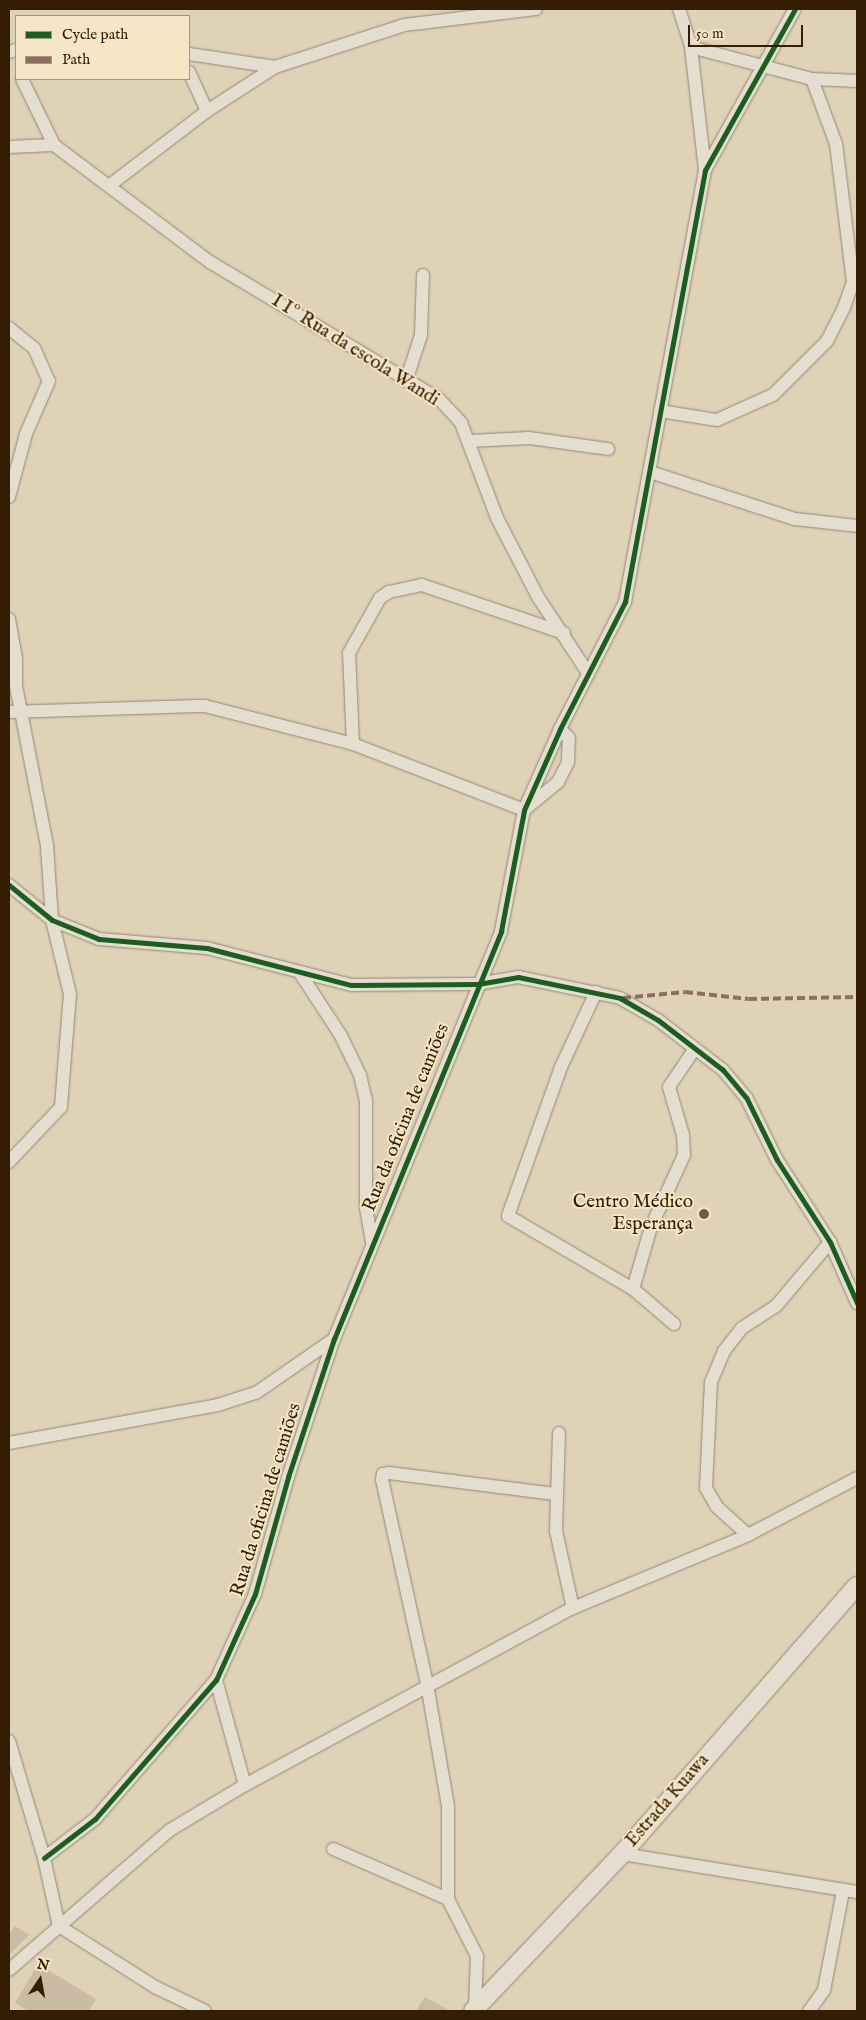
<!DOCTYPE html>
<html>
<head>
<meta charset="utf-8">
<style>
  body { margin:0 }
  #map { position:relative; width:866px; height:2020px; overflow:hidden; background:#dfd2b7; font-family:"IM FELL English",serif }
  div>[style] { position:absolute }
  [style*='--x'] { left:calc(var(--x)*1px); top:calc(var(--y)*1px); width:calc(var(--w)*1px); rotate:calc(var(--a)*1deg) }
  .building>* { inset:0; background:#cbbba5 }
  .roads { filter:drop-shadow(0 0 1px #918774) drop-shadow(0 0 1px #918774) }
  .street>* { height:12px; margin:-6px; padding:0 6px; transform-origin:6px; border-radius:6px; background:#e5ded0 }
  .secondary>* { height:18px; margin:-9px; padding:0 9px; transform-origin:9px; border-radius:9px; background:#e5ded0 }
  .quiet>* { height:4px; margin-top:-2px; transform-origin:0; background:repeating-linear-gradient(90deg,#8d6e63 0 8px,transparent 0 12px) }
  .cycleway>* { height:5px; margin:-2.5px; padding:0 2.5px; transform-origin:2.5px; border-radius:2.5px; background:#1b5e20 }
  .dots>* { width:14px; height:14px; translate:-50% -50%; box-sizing:border-box; border:2px solid #f5e6c6; border-radius:50% }
  span { translate:-50% -50%; white-space:nowrap; text-align:center; line-height:1.15; -webkit-text-stroke:4px #f5e6c6; paint-order:stroke }
  .street-label { font-size:19px; color:#351d03 }
  .poi-label { font-size:19px; color:#351d03 }
  .right { translate:-100% -50%; text-align:right }
  .frame { position:absolute; inset:0; border:10px solid #351d03; pointer-events:none }
  .legend { position:absolute; left:15px; top:15px; width:175px; height:65px; box-sizing:border-box; background:#f5e6c6; border:1px solid #a89678; margin:0; padding:6px 9px; list-style:none; font-size:15px; color:#351d03 }
  .legend li { display:flex; align-items:center; gap:10px; height:25px }
  .legend b { width:25px; border:1px solid #a89678 }
  .north { position:absolute; left:15px; top:1955px; width:50px; height:50px; -webkit-text-stroke:4px #f5e6c6; paint-order:stroke; rotate:12deg; font-size:14px; font-weight:700; line-height:20px; text-align:center; color:#351d03 }
  .north::after { content:''; display:block; margin:auto; width:18px; height:22px; background:#351d03; clip-path:polygon(50% 0,100% 100%,50% 72%,0 100%) }
  .scale { position:absolute; left:688px; top:25px; width:115px; height:22px; box-sizing:border-box; border:2px solid #351d03; border-top:0; padding-left:6px; font-size:15px; line-height:18px; white-space:nowrap; color:#351d03; -webkit-text-stroke:4px #f5e6c6; paint-order:stroke }
</style>
</head>
<body>
<div id="map">
  <div class="building">
    <i style="clip-path:polygon(15px 1926px,29px 1935px,9px 1955px,9px 1934px)"></i>
    <i style="clip-path:polygon(38px 1964px,96px 1999px,89px 2011px,29px 2011px,15px 2003px)"></i>
    <i style="clip-path:polygon(425px 1997px,450px 2011px,416px 2011px)"></i>
  </div>
  <div class="roads">
    <div class="street">
      <i style="--x:679;--y:9;--w:40;--a:72"></i>
      <i style="--x:691;--y:47;--w:124;--a:83.5"></i>
      <i style="--x:691;--y:47;--w:125;--a:14.8"></i>
      <i style="--x:812;--y:79;--w:45;--a:2.5"></i>
      <i style="--x:9;--y:52;--w:7;--a:-16"></i>
      <i style="--x:189;--y:54;--w:87;--a:8.6"></i>
      <i style="--x:189;--y:72;--w:43;--a:65.2"></i>
      <i style="--x:22;--y:79;--w:73;--a:64.1"></i>
      <i style="--x:9;--y:147;--w:45;--a:-2.5"></i>
      <i style="--x:54;--y:145;--w:195;--a:36.9"></i>
      <i style="--x:210;--y:262;--w:267;--a:30.9"></i>
      <i style="--x:439;--y:399;--w:33;--a:47"></i>
      <i style="--x:461;--y:423;--w:102;--a:69.2"></i>
      <i style="--x:497;--y:518;--w:89;--a:62.6"></i>
      <i style="--x:538;--y:597;--w:91;--a:56.7"></i>
      <i style="--x:110;--y:185;--w:122;--a:-37.3"></i>
      <i style="--x:207;--y:111;--w:81;--a:-32.9"></i>
      <i style="--x:275;--y:67;--w:136;--a:-18"></i>
      <i style="--x:404;--y:25;--w:133;--a:-6.9"></i>
      <i style="--x:9;--y:328;--w:32;--a:39"></i>
      <i style="--x:34;--y:348;--w:36;--a:66"></i>
      <i style="--x:49;--y:381;--w:58;--a:113.5"></i>
      <i style="--x:26;--y:434;--w:65;--a:105.1"></i>
      <i style="--x:406;--y:381;--w:48;--a:-71.9"></i>
      <i style="--x:421;--y:335;--w:60;--a:-88.1"></i>
      <i style="--x:660;--y:411;--w:58;--a:9"></i>
      <i style="--x:717;--y:420;--w:61;--a:-24.1"></i>
      <i style="--x:773;--y:395;--w:76;--a:-45"></i>
      <i style="--x:827;--y:341;--w:38;--a:-63"></i>
      <i style="--x:844;--y:307;--w:27;--a:-70"></i>
      <i style="--x:853;--y:282;--w:139;--a:-97"></i>
      <i style="--x:836;--y:144;--w:69;--a:-110.3"></i>
      <i style="--x:470;--y:441;--w:59;--a:-2.9"></i>
      <i style="--x:529;--y:438;--w:80;--a:7.9"></i>
      <i style="--x:650;--y:472;--w:152;--a:18"></i>
      <i style="--x:795;--y:519;--w:62;--a:6.4"></i>
      <i style="--x:9;--y:619;--w:40;--a:80"></i>
      <i style="--x:16;--y:658;--w:28;--a:90"></i>
      <i style="--x:16;--y:686;--w:163;--a:79"></i>
      <i style="--x:47;--y:846;--w:74;--a:86.1"></i>
      <i style="--x:52;--y:920;--w:76;--a:76.3"></i>
      <i style="--x:70;--y:994;--w:113;--a:94.6"></i>
      <i style="--x:61;--y:1107;--w:76;--a:133.4"></i>
      <i style="--x:9;--y:712;--w:196;--a:-1.8"></i>
      <i style="--x:205;--y:706;--w:153;--a:14.4"></i>
      <i style="--x:353;--y:744;--w:183;--a:21.1"></i>
      <i style="--x:524;--y:810;--w:44;--a:-39.5"></i>
      <i style="--x:558;--y:782;--w:22;--a:-63"></i>
      <i style="--x:568;--y:762;--w:24;--a:-88"></i>
      <i style="--x:569;--y:738;--w:13;--a:-135"></i>
      <i style="--x:353;--y:744;--w:91;--a:-92.5"></i>
      <i style="--x:349;--y:653;--w:63;--a:-60.6"></i>
      <i style="--x:380;--y:598;--w:11;--a:-34"></i>
      <i style="--x:389;--y:592;--w:34;--a:-12"></i>
      <i style="--x:422;--y:585;--w:150;--a:18.7"></i>
      <i style="--x:9;--y:885;--w:55;--a:39.1"></i>
      <i style="--x:52;--y:920;--w:51;--a:22"></i>
      <i style="--x:99;--y:939;--w:108;--a:4.8"></i>
      <i style="--x:207;--y:948;--w:149;--a:14.4"></i>
      <i style="--x:351;--y:985;--w:127;--a:-0.5"></i>
      <i style="--x:478;--y:984;--w:41;--a:-9.9"></i>
      <i style="--x:518;--y:977;--w:104;--a:11.6"></i>
      <i style="--x:620;--y:998;--w:44;--a:30.1"></i>
      <i style="--x:658;--y:1020;--w:82;--a:37.6"></i>
      <i style="--x:723;--y:1070;--w:35;--a:50"></i>
      <i style="--x:746;--y:1097;--w:70;--a:63.8"></i>
      <i style="--x:777;--y:1160;--w:98;--a:57.1"></i>
      <i style="--x:830;--y:1242;--w:67;--a:66.1"></i>
      <i style="--x:300;--y:973;--w:75;--a:56.9"></i>
      <i style="--x:341;--y:1036;--w:43;--a:64"></i>
      <i style="--x:360;--y:1075;--w:26;--a:77"></i>
      <i style="--x:366;--y:1100;--w:108;--a:90"></i>
      <i style="--x:366;--y:1208;--w:35;--a:80"></i>
      <i style="--x:596;--y:992;--w:83;--a:115"></i>
      <i style="--x:561;--y:1067;--w:158;--a:109.6"></i>
      <i style="--x:508;--y:1216;--w:145;--a:30.3"></i>
      <i style="--x:674;--y:1324;--w:54;--a:-139.5"></i>
      <i style="--x:633;--y:1289;--w:65;--a:-73.8"></i>
      <i style="--x:651;--y:1227;--w:79;--a:-65.4"></i>
      <i style="--x:684;--y:1155;--w:20;--a:-93"></i>
      <i style="--x:683;--y:1135;--w:50;--a:-106.3"></i>
      <i style="--x:669;--y:1087;--w:45;--a:-56"></i>
      <i style="--x:559;--y:1433;--w:98;--a:91.8"></i>
      <i style="--x:556;--y:1531;--w:79;--a:77.6"></i>
      <i style="--x:9;--y:1443;--w:212;--a:-10.3"></i>
      <i style="--x:218;--y:1405;--w:40;--a:-18"></i>
      <i style="--x:256;--y:1393;--w:95;--a:-34.7"></i>
      <i style="--x:748;--y:1535;--w:42;--a:-137.9"></i>
      <i style="--x:717;--y:1507;--w:22;--a:-120"></i>
      <i style="--x:706;--y:1488;--w:106;--a:-87.3"></i>
      <i style="--x:711;--y:1382;--w:34;--a:-67"></i>
      <i style="--x:724;--y:1351;--w:29;--a:-52"></i>
      <i style="--x:742;--y:1328;--w:40;--a:-32.9"></i>
      <i style="--x:776;--y:1306;--w:84;--a:-49.8"></i>
      <i style="--x:216;--y:1680;--w:109;--a:74.6"></i>
      <i style="--x:9;--y:1741;--w:122;--a:73.3"></i>
      <i style="--x:44;--y:1858;--w:70;--a:77.6"></i>
      <i style="--x:59;--y:1926;--w:114;--a:32.4"></i>
      <i style="--x:155;--y:1987;--w:55;--a:25.6"></i>
      <i style="--x:333;--y:1849;--w:125;--a:23.5"></i>
      <i style="--x:622;--y:1854;--w:238;--a:9.2"></i>
      <i style="--x:44;--y:1858;--w:64;--a:-37.4"></i>
      <i style="--x:95;--y:1819;--w:184;--a:-49"></i>
      <i style="--x:216;--y:1680;--w:94;--a:-65.6"></i>
      <i style="--x:255;--y:1594;--w:122;--a:-74.2"></i>
      <i style="--x:288;--y:1477;--w:145;--a:-71.6"></i>
      <i style="--x:334;--y:1339;--w:441;--a:-67.7"></i>
      <i style="--x:501;--y:931;--w:123;--a:-79.2"></i>
      <i style="--x:524;--y:810;--w:89;--a:-66"></i>
      <i style="--x:560;--y:729;--w:143;--a:-62.9"></i>
      <i style="--x:625;--y:602;--w:439;--a:-79.5"></i>
      <i style="--x:705;--y:170;--w:184;--a:-60.8"></i>
      <i style="--x:9;--y:1970;--w:213;--a:-41"></i>
      <i style="--x:170;--y:1830;--w:87;--a:-31"></i>
      <i style="--x:245;--y:1785;--w:373;--a:-28.4"></i>
      <i style="--x:573;--y:1608;--w:190;--a:-22.6"></i>
      <i style="--x:748;--y:1535;--w:123;--a:-27.6"></i>
      <i style="--x:475;--y:2008;--w:52;--a:-87.8"></i>
      <i style="--x:477;--y:1956;--w:64;--a:-117"></i>
      <i style="--x:448;--y:1899;--w:93;--a:-90"></i>
      <i style="--x:448;--y:1806;--w:124;--a:-99.8"></i>
      <i style="--x:427;--y:1684;--w:209;--a:-102.4"></i>
      <i style="--x:382;--y:1480;--w:6;--a:-81"></i>
      <i style="--x:383;--y:1474;--w:6;--a:-9"></i>
      <i style="--x:389;--y:1473;--w:167;--a:7.2"></i>
      <i style="--x:809;--y:2011;--w:26;--a:-54"></i>
      <i style="--x:824;--y:1990;--w:101;--a:-79.1"></i>
    </div>
    <div class="secondary">
      <i style="--x:473;--y:2011;--w:216;--a:-46.5"></i>
      <i style="--x:622;--y:1854;--w:356;--a:-48.8"></i>
    </div>
  </div>
  <div class="quiet">
    <i style="--x:623;--y:998;--w:62;--a:-5.5"></i>
    <i style="--x:685;--y:992;--w:64;--a:6.2"></i>
    <i style="--x:749;--y:999;--w:108;--a:-1.1"></i>
  </div>
  <div class="cycleway">
    <i style="--x:9;--y:885;--w:55;--a:39.1"></i>
    <i style="--x:52;--y:920;--w:51;--a:22"></i>
    <i style="--x:99;--y:939;--w:108;--a:4.8"></i>
    <i style="--x:207;--y:948;--w:149;--a:14.4"></i>
    <i style="--x:351;--y:985;--w:127;--a:-0.5"></i>
    <i style="--x:478;--y:984;--w:41;--a:-9.9"></i>
    <i style="--x:518;--y:977;--w:104;--a:11.6"></i>
    <i style="--x:620;--y:998;--w:44;--a:30.1"></i>
    <i style="--x:658;--y:1020;--w:82;--a:37.6"></i>
    <i style="--x:723;--y:1070;--w:35;--a:50"></i>
    <i style="--x:746;--y:1097;--w:70;--a:63.8"></i>
    <i style="--x:777;--y:1160;--w:98;--a:57.1"></i>
    <i style="--x:830;--y:1242;--w:67;--a:66.1"></i>
    <i style="--x:44;--y:1858;--w:64;--a:-37.4"></i>
    <i style="--x:95;--y:1819;--w:184;--a:-49"></i>
    <i style="--x:216;--y:1680;--w:94;--a:-65.6"></i>
    <i style="--x:255;--y:1594;--w:122;--a:-74.2"></i>
    <i style="--x:288;--y:1477;--w:145;--a:-71.6"></i>
    <i style="--x:334;--y:1339;--w:441;--a:-67.7"></i>
    <i style="--x:501;--y:931;--w:123;--a:-79.2"></i>
    <i style="--x:524;--y:810;--w:89;--a:-66"></i>
    <i style="--x:560;--y:729;--w:143;--a:-62.9"></i>
    <i style="--x:625;--y:602;--w:439;--a:-79.5"></i>
    <i style="--x:705;--y:170;--w:184;--a:-60.8"></i>
  </div>
  <div class="dots">
    <i style="left:704px;top:1214px;background:#705c42"></i>
  </div>
  <div class="street-label">
    <span style="left:355px;top:351px;rotate:32deg">I Iº Rua da escola Wandi</span>
    <span style="left:407px;top:1118px;rotate:-68deg">Rua da oficina de camiões</span>
    <span style="left:267px;top:1500px;rotate:-73deg">Rua da oficina de camiões</span>
    <span style="left:668px;top:1801px;rotate:-49deg">Estrada Kuawa</span>
  </div>
  <div class="poi-label">
    <span class="right" style="left:693px;top:1214px">Centro Médico<br>Esperança</span>
  </div>
  <div class="frame"></div>
  <ul class="legend">
  <li><b style="height:6px;background:#1b5e20"></b>Cycle path</li>
  <li><b style="height:6px;background:#8d6e63"></b>Path</li>
  </ul>
  <div class="north">N</div>
  <div class="scale">50 m</div>
</div>
</body>
</html>
